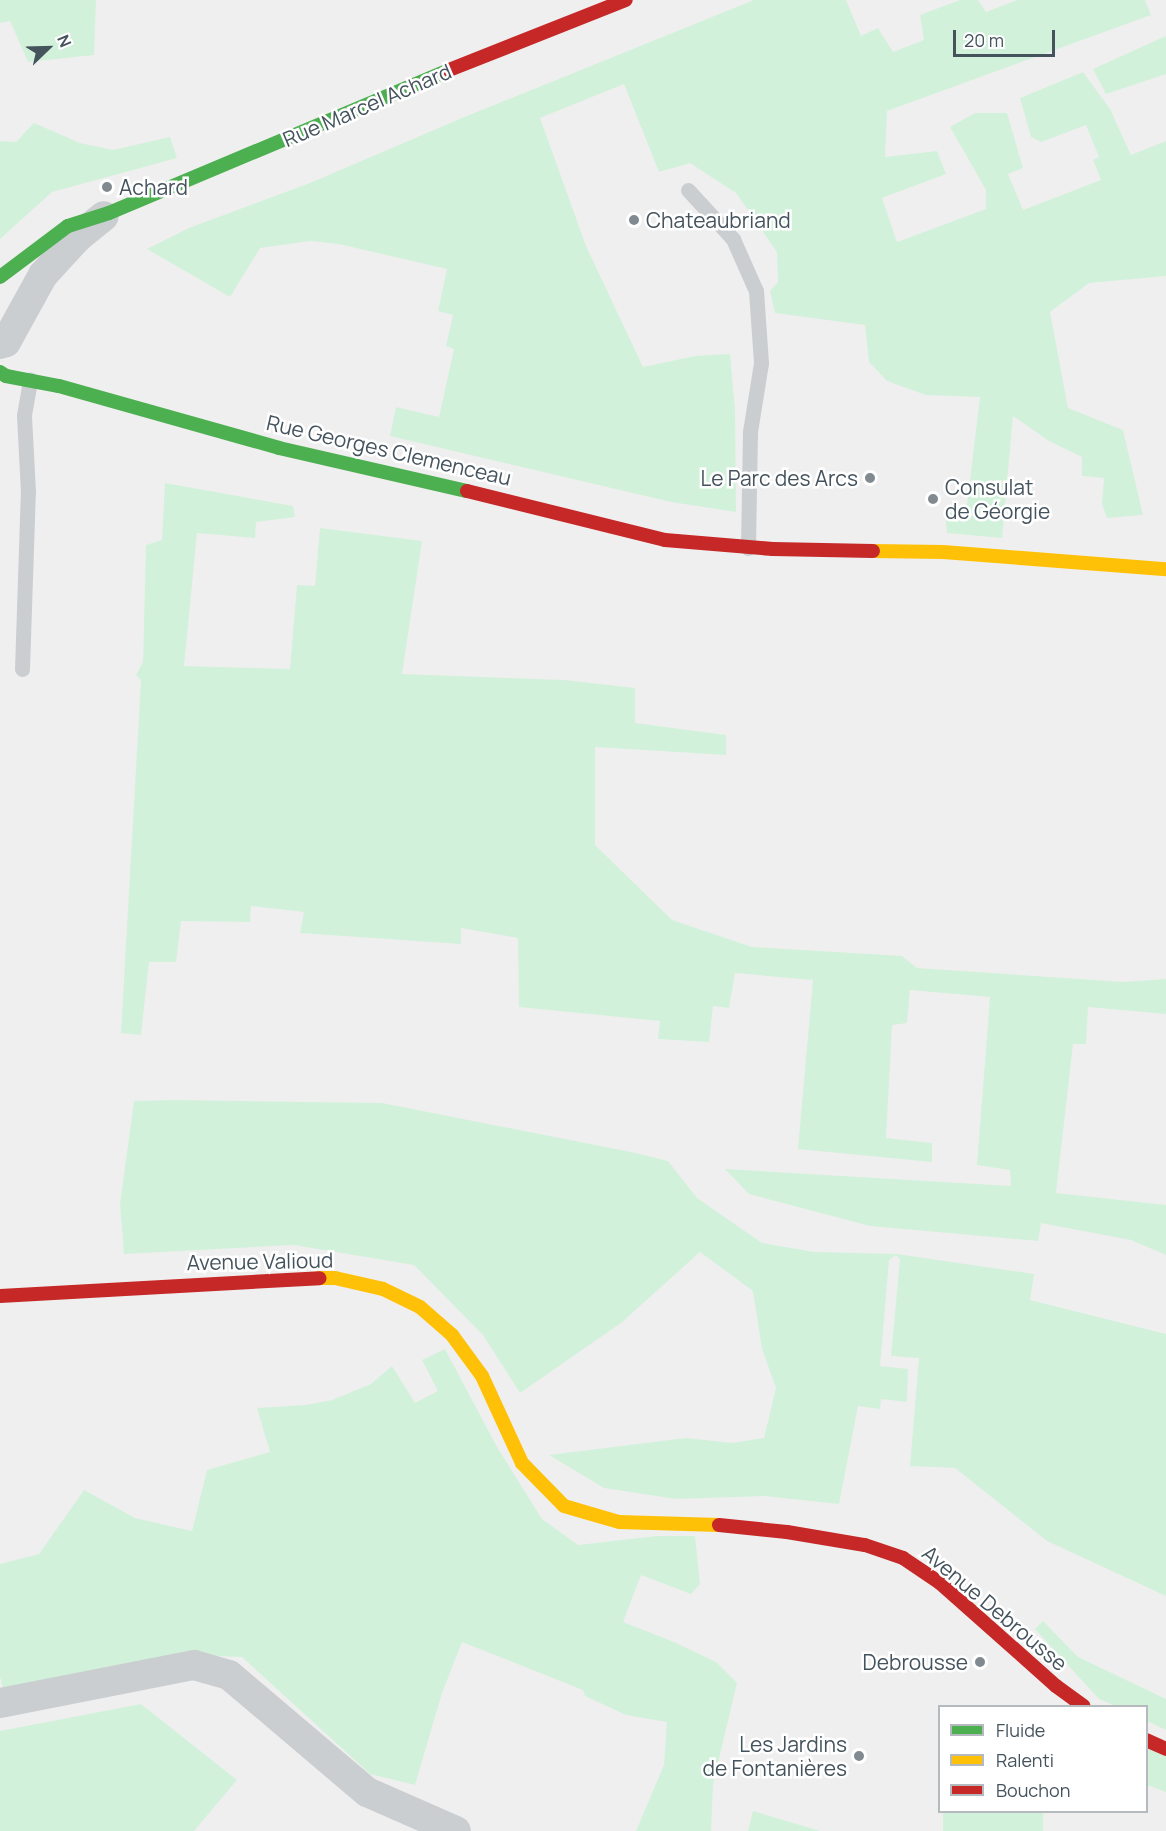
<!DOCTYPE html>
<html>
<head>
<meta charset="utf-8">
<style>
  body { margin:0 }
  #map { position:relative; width:1166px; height:1831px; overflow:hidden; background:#f0efef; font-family:Manrope,sans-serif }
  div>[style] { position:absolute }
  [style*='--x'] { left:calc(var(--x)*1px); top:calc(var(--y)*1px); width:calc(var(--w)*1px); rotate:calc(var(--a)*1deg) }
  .green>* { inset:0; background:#d2f1db; transform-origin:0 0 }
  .lane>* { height:15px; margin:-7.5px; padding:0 7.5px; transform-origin:7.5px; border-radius:7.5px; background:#caced0 }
  .street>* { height:30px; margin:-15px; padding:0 15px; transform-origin:15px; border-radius:15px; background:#caced0 }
  .fast>* { height:14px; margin:-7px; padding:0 7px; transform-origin:7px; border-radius:7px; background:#4caf50 }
  .slow>* { height:14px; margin:-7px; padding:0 7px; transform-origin:7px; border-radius:7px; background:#ffc107 }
  .jam>* { height:14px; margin:-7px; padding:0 7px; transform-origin:7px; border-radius:7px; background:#c62828 }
  .dots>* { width:16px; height:16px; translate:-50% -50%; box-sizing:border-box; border:3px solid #fff; border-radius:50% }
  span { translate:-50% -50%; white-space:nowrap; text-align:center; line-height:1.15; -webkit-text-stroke:5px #fff; paint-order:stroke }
  .street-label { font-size:21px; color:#45535d }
  .poi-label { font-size:21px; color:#45535d }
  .left { translate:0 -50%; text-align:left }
  .right { translate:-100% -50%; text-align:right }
  .legend { position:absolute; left:938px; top:1705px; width:210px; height:108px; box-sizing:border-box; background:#fff; border:2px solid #b5babe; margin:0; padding:8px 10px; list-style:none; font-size:18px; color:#45535d }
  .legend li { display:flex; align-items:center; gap:12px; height:30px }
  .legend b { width:30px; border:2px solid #b5babe }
  .north { position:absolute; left:18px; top:18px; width:60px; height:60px; -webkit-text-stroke:4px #fff; paint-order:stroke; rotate:67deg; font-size:16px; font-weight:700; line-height:24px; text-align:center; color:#45535d }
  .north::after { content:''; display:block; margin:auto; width:21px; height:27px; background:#45535d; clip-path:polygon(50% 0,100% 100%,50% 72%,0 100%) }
  .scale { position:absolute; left:953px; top:30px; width:102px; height:27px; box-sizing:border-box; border:3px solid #45535d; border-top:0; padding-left:8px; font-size:18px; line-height:21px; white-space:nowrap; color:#45535d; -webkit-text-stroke:4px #fff; paint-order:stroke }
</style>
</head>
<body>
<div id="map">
  <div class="green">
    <i style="clip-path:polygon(0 0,96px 0,94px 55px,28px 62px,10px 21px,0 23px)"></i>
    <i style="clip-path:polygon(754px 0,846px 0,861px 36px,878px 28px,893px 52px,924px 40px,920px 15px,960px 0,978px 0,986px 12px,1017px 0,1145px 0,1151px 15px,887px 111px,885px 157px,937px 151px,946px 174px,882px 198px,897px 242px,986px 209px,986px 190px,950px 127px,975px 113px,1007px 113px,1023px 168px,1008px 174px,1023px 210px,1101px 180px,1093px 160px,1099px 157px,1086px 125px,1041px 142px,1031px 137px,1020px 98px,1083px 72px,1110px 109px,1131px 155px,1166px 141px,1166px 276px,1089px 283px,1050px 312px,1068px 408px,1123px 430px,1143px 515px,1107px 518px,1102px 504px,1104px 478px,1082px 476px,1082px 457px,1049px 441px,1013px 416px,1002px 538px,947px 533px,945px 513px,966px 513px,980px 397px,926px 395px,887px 381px,869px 362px,865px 325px,775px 313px,770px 291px,778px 282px,777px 252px,736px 193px,690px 163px,659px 172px,624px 84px,540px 118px,586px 246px,643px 367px,695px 356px,730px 354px,735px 410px,736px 512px,671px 502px,390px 436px,396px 407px,439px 417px,454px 349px,446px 346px,453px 315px,438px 311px,447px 269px,339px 244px,310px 241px,260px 248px,230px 297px,147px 249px,189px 228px,310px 183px,462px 118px)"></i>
    <i style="clip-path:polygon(1166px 36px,1166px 74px,1106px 94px,1093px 69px)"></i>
    <i style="clip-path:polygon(34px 123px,80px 143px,113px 150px,170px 137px,177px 158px,52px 192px,0 239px,0 141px,16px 142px)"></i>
    <i style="clip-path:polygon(165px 483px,293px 506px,295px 517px,256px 522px,255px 538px,197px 533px,184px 666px,290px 669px,297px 585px,315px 586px,320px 528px,422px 541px,402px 674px,564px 680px,635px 688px,635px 723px,726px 735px,726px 755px,595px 747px,595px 845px,672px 920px,752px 947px,902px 956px,917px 968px,1124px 982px,1166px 979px,1166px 1014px,1088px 1007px,1086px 1044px,1073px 1044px,1056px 1193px,1166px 1205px,1166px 1255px,1131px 1240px,1041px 1223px,1038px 1241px,870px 1226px,749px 1194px,725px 1169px,1011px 1186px,1010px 1170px,977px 1165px,990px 997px,910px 990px,907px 1023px,892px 1025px,886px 1138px,932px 1143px,932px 1162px,798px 1149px,813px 980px,735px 973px,729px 1008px,713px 1006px,709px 1042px,658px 1039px,660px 1021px,519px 1007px,518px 938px,461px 928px,461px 944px,300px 933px,304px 912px,251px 906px,250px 922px,181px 921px,176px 962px,149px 962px,141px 1035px,121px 1033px,141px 680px,136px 675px,143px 662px,146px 545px,162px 540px)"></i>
    <i style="clip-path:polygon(176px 1100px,382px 1103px,636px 1153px,668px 1161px,697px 1198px,762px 1243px,814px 1252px,897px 1254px,1034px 1274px,1030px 1300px,1166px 1334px,1166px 1596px,1047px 1541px,955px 1468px,910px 1466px,919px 1358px,891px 1356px,900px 1259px,896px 1255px,889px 1260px,880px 1366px,908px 1369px,907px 1402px,881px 1399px,880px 1409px,858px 1406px,839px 1504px,764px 1496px,676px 1499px,604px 1488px,549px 1455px,686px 1438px,732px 1443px,764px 1438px,776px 1388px,762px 1349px,753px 1291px,700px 1252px,621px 1323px,520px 1393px,483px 1335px,414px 1265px,294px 1245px,124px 1254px,120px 1204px,134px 1101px)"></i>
    <i style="clip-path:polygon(445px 1349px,497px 1447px,542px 1519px,578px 1545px,657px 1536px,695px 1536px,700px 1584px,691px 1594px,641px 1575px,623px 1622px,674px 1642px,716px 1662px,737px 1683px,713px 1784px,711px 1831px,636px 1831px,664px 1765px,667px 1722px,626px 1715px,585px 1696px,583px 1690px,462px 1642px,442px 1693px,415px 1785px,370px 1774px,242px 1657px,214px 1656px,3px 1688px,0 1677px,0 1564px,39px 1554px,84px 1490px,135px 1518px,192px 1531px,207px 1470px,270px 1452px,257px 1408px,306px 1405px,332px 1400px,371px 1384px,392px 1366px,415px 1403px,438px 1391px,422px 1360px)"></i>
    <i style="clip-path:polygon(1043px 1621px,1078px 1657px,1166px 1699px,1166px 1730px,1147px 1721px,1146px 1706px,1115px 1706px,1099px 1699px,1035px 1629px)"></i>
    <i style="clip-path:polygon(141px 1704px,237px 1780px,194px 1831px,0 1831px,0 1731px)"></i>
    <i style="clip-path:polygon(1146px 1747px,1166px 1756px,1166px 1792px,1147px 1785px)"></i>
    <i style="clip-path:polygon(753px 1811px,820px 1831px,748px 1831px)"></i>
    <i style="left:943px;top:1812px;width:100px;height:21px"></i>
  </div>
  <div class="lane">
    <i style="--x:688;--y:190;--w:67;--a:47.4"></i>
    <i style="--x:733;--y:239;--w:57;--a:66.1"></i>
    <i style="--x:756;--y:291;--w:72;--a:86"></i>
    <i style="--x:761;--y:363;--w:70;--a:99.1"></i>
    <i style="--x:750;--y:432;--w:116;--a:91"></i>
    <i style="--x:22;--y:669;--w:177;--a:-88.1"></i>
    <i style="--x:28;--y:492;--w:77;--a:-93"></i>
    <i style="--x:24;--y:415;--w:36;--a:-80"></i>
  </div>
  <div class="street">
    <i style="--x:0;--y:344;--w:6;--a:-18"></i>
    <i style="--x:6;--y:342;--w:77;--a:-61.1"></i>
    <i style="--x:43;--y:275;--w:52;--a:-47.4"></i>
    <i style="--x:78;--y:237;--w:33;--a:-39"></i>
    <i style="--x:0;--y:1703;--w:198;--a:-11.1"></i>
    <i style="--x:194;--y:1665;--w:36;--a:16"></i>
    <i style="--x:229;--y:1675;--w:181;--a:40.3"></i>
    <i style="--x:367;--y:1792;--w:97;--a:23.7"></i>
  </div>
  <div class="fast">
    <i style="--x:0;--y:277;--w:85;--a:-36.9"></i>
    <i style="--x:68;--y:226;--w:43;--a:-17.6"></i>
    <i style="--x:109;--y:213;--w:369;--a:-22.8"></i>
    <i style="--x:0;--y:372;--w:7;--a:34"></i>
    <i style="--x:6;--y:376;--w:54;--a:10.7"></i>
    <i style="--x:59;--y:386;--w:229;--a:15.7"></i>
    <i style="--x:279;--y:448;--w:193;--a:12.9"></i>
  </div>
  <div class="slow">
    <i style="--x:873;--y:551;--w:70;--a:0.8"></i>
    <i style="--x:943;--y:552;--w:224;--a:4.4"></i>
    <i style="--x:319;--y:1278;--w:16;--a:0"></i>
    <i style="--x:335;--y:1278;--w:49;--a:12.9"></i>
    <i style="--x:383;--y:1289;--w:41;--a:25.9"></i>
    <i style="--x:420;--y:1307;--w:43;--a:41.2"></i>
    <i style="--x:452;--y:1335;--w:51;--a:53.8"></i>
    <i style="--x:482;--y:1376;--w:96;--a:65.3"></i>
    <i style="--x:522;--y:1463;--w:60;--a:45.7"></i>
    <i style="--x:564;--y:1506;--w:57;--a:16.2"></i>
    <i style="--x:619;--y:1522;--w:100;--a:1.7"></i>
  </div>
  <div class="jam">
    <i style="--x:449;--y:70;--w:190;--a:-21.6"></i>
    <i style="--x:467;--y:491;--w:204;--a:13.9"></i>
    <i style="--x:665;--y:540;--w:108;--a:4.8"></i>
    <i style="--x:773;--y:549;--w:100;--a:1.1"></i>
    <i style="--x:0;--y:1296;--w:320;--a:-3.2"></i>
    <i style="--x:719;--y:1525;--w:68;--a:5.9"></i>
    <i style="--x:787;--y:1532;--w:79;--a:9.5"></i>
    <i style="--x:865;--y:1545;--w:40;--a:18.9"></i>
    <i style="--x:903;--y:1558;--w:45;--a:34"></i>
    <i style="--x:940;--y:1583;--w:155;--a:41.6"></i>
    <i style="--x:1056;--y:1686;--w:34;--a:36"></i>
    <i style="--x:1146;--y:1740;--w:22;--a:24"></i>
  </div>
  <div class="dots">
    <i style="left:107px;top:187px;background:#818a90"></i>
    <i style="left:634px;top:220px;background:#818a90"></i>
    <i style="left:870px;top:478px;background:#818a90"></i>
    <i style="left:933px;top:499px;background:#818a90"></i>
    <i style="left:980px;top:1662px;background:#818a90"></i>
    <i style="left:859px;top:1756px;background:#818a90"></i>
  </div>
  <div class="street-label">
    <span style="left:367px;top:105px;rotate:-23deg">Rue Marcel Achard</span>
    <span style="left:389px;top:450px;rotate:13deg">Rue Georges Clemenceau</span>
    <span style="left:260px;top:1261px;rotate:-1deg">Avenue Valioud</span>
    <span style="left:995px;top:1608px;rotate:40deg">Avenue Debrousse</span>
  </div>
  <div class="poi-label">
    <span class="left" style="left:119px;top:187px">Achard</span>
    <span class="left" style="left:646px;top:220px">Chateaubriand</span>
    <span class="right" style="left:858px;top:478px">Le Parc des Arcs</span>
    <span class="left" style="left:945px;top:499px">Consulat<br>de Géorgie</span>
    <span class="right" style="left:968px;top:1662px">Debrousse</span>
    <span class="right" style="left:847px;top:1756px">Les Jardins<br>de Fontanières</span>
  </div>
  <ul class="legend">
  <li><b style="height:8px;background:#4caf50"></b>Fluide</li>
  <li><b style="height:8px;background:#ffc107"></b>Ralenti</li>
  <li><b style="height:8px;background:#c62828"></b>Bouchon</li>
  </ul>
  <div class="north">N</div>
  <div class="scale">20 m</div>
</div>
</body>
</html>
